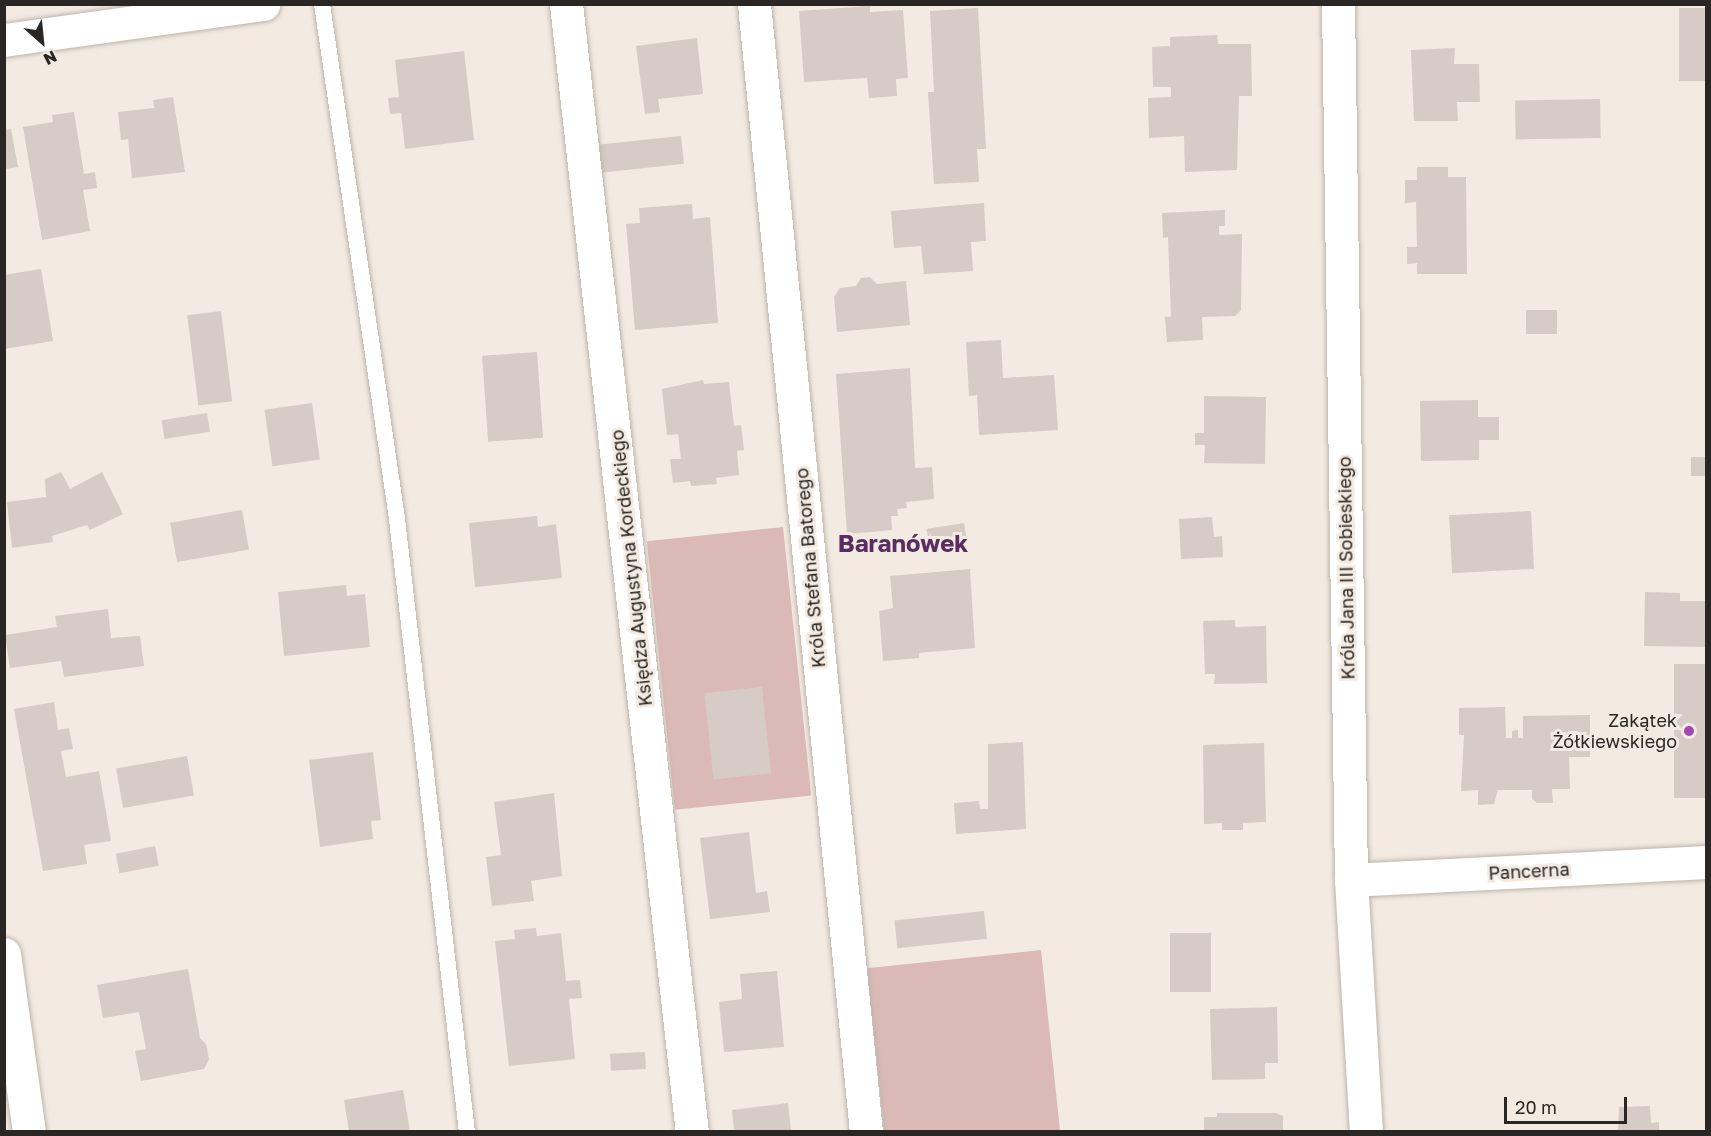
<!DOCTYPE html>
<html>
<head>
<meta charset="utf-8">
<style>
  body { margin:0 }
  #map { position:relative; width:1711px; height:1136px; overflow:hidden; background:#f3eae1; font-family:"Golos Text",sans-serif }
  div>[style] { position:absolute }
  [style*='--x'] { left:calc(var(--x)*1px); top:calc(var(--y)*1px); width:calc(var(--w)*1px); rotate:calc(var(--a)*1deg) }
  .green>* { inset:0; background:#dbb9b6; transform-origin:0 0 }
  .building>* { inset:0; background:#d7cbc5; transform-origin:0 0 }
  .roads { filter:drop-shadow(0 0 2px #bcb4ab) drop-shadow(0 0 2px #bcb4ab) }
  .service>* { height:16px; margin:-8px; padding:0 8px; transform-origin:8px; border-radius:8px; background:#fff }
  .minor>* { height:33px; margin:-16.5px; padding:0 16.5px; transform-origin:16.5px; border-radius:16.5px; background:#fff }
  .dots>* { width:16px; height:16px; translate:-50% -50%; box-sizing:border-box; border:3px solid #f3eae1; border-radius:50% }
  span { translate:-50% -50%; white-space:nowrap; text-align:center; line-height:1.15; -webkit-text-stroke:6px #f3eae1; paint-order:stroke }
  .street-label { font-size:18px; color:#2a2623 }
  .poi-label { font-size:18px; color:#2a2623 }
  .right { translate:-100% -50%; text-align:right }
  .district-label { font-size:24px; color:#592d61; font-weight:700 }
  .frame { position:absolute; inset:0; border:6px solid #2a2623; pointer-events:none }
  .north { position:absolute; left:12px; top:12px; width:60px; height:60px; -webkit-text-stroke:4px #f3eae1; paint-order:stroke; rotate:153deg; font-size:16px; font-weight:700; line-height:24px; text-align:center; color:#2a2623 }
  .north::after { content:''; display:block; margin:auto; width:21px; height:27px; background:#2a2623; clip-path:polygon(50% 0,100% 100%,50% 72%,0 100%) }
  .scale { position:absolute; left:1504px; top:1097px; width:123px; height:27px; box-sizing:border-box; border:3px solid #2a2623; border-top:0; padding-left:8px; font-size:18px; line-height:21px; white-space:nowrap; color:#2a2623; -webkit-text-stroke:4px #f3eae1; paint-order:stroke }
</style>
</head>
<body>
<div id="map">
  <div class="green">
    <i style="left:783px;top:527px;width:270px;height:137px;rotate:84deg"></i>
    <i style="left:1041px;top:950px;width:182px;height:175px;rotate:84deg"></i>
  </div>
  <div class="building">
    <i style="clip-path:polygon(870px 6px,870px 12px,903px 10px,908px 78px,896px 79px,897px 96px,869px 98px,867px 78px,804px 82px,799px 11px)"></i>
    <i style="clip-path:polygon(978px 8px,986px 149px,977px 149px,979px 182px,934px 184px,928px 92px,934px 92px,930px 11px)"></i>
    <i style="left:1679px;top:8px;width:27px;height:73px"></i>
    <i style="clip-path:polygon(1217px 35px,1218px 44px,1251px 44px,1252px 96px,1239px 96px,1237px 170px,1185px 172px,1184px 136px,1149px 138px,1148px 98px,1171px 97px,1171px 87px,1153px 87px,1152px 47px,1170px 46px,1170px 37px)"></i>
    <i style="clip-path:polygon(697px 38px,703px 94px,658px 99px,660px 112px,645px 114px,636px 46px)"></i>
    <i style="clip-path:polygon(1455px 48px,1454px 64px,1479px 64px,1480px 102px,1457px 102px,1458px 121px,1414px 121px,1411px 50px)"></i>
    <i style="clip-path:polygon(464px 51px,474px 140px,405px 149px,401px 113px,390px 114px,388px 98px,399px 97px,395px 60px)"></i>
    <i style="clip-path:polygon(173px 97px,185px 172px,132px 178px,128px 139px,121px 140px,118px 112px,154px 108px,153px 100px)"></i>
    <i style="left:1600px;top:99px;width:39px;height:85px;rotate:89deg"></i>
    <i style="clip-path:polygon(74px 112px,84px 174px,95px 172px,97px 188px,83px 190px,90px 231px,42px 240px,23px 127px,53px 122px,52px 115px)"></i>
    <i style="clip-path:polygon(11px 129px,18px 167px,5px 169px,5px 130px)"></i>
    <i style="left:681px;top:136px;width:28px;height:84px;rotate:84deg"></i>
    <i style="clip-path:polygon(1417px 167px,1448px 167px,1448px 177px,1466px 177px,1467px 274px,1417px 274px,1417px 263px,1407px 264px,1407px 247px,1417px 247px,1416px 202px,1405px 203px,1405px 180px,1417px 180px)"></i>
    <i style="clip-path:polygon(984px 203px,986px 241px,971px 242px,973px 271px,924px 274px,921px 246px,894px 248px,891px 211px)"></i>
    <i style="clip-path:polygon(692px 204px,693px 219px,710px 217px,718px 323px,635px 330px,626px 224px,640px 223px,639px 208px)"></i>
    <i style="clip-path:polygon(1225px 210px,1225px 226px,1219px 226px,1219px 235px,1242px 234px,1241px 310px,1235px 316px,1202px 317px,1203px 340px,1167px 342px,1165px 317px,1171px 317px,1168px 237px,1163px 238px,1162px 213px)"></i>
    <i style="clip-path:polygon(41px 269px,53px 341px,4px 349px,4px 275px)"></i>
    <i style="clip-path:polygon(870px 277px,877px 284px,906px 281px,910px 325px,837px 332px,834px 297px,840px 288px,856px 286px,861px 278px)"></i>
    <i style="left:1526px;top:310px;width:31px;height:24px"></i>
    <i style="left:221px;top:311px;width:91px;height:34px;rotate:83deg"></i>
    <i style="clip-path:polygon(1001px 340px,1003px 378px,1054px 375px,1058px 430px,979px 435px,977px 395px,969px 396px,966px 342px)"></i>
    <i style="left:537px;top:352px;width:86px;height:55px;rotate:86deg"></i>
    <i style="clip-path:polygon(910px 368px,915px 468px,932px 467px,934px 499px,906px 502px,907px 508px,897px 509px,898px 516px,891px 516px,892px 530px,847px 534px,836px 374px)"></i>
    <i style="clip-path:polygon(703px 380px,704px 384px,729px 382px,734px 426px,741px 425px,744px 450px,737px 451px,739px 475px,716px 478px,717px 484px,691px 486px,690px 481px,673px 483px,670px 459px,681px 459px,678px 434px,667px 435px,662px 389px)"></i>
    <i style="clip-path:polygon(1204px 396px,1266px 397px,1265px 464px,1204px 463px,1205px 445px,1195px 445px,1195px 433px,1204px 433px)"></i>
    <i style="clip-path:polygon(1478px 400px,1478px 417px,1499px 417px,1499px 440px,1479px 440px,1479px 460px,1421px 461px,1420px 401px)"></i>
    <i style="left:312px;top:403px;width:57px;height:48px;rotate:82deg"></i>
    <i style="left:207px;top:413px;width:19px;height:46px;rotate:81deg"></i>
    <i style="left:1691px;top:457px;width:15px;height:19px"></i>
    <i style="clip-path:polygon(61px 472px,70px 489px,102px 472px,123px 514px,90px 530px,87px 525px,52px 536px,53px 542px,12px 548px,7px 502px,46px 497px,45px 479px)"></i>
    <i style="left:242px;top:510px;width:40px;height:73px;rotate:80deg"></i>
    <i style="left:1531px;top:511px;width:58px;height:82px;rotate:87deg"></i>
    <i style="clip-path:polygon(537px 516px,538px 527px,556px 524px,562px 578px,475px 587px,469px 523px)"></i>
    <i style="clip-path:polygon(1212px 517px,1214px 537px,1222px 536px,1223px 557px,1181px 559px,1179px 519px)"></i>
    <i style="left:964px;top:523px;width:20px;height:38px;rotate:81deg"></i>
    <i style="clip-path:polygon(970px 569px,975px 648px,919px 653px,919px 658px,883px 661px,879px 611px,893px 608px,890px 576px)"></i>
    <i style="clip-path:polygon(346px 585px,347px 596px,365px 594px,370px 647px,284px 656px,278px 592px)"></i>
    <i style="clip-path:polygon(1645px 592px,1680px 593px,1680px 601px,1706px 601px,1706px 647px,1644px 646px)"></i>
    <i style="clip-path:polygon(108px 609px,111px 638px,140px 636px,144px 666px,64px 677px,61px 661px,10px 668px,5px 635px,57px 627px,55px 616px)"></i>
    <i style="clip-path:polygon(1235px 620px,1235px 627px,1266px 626px,1267px 683px,1214px 684px,1215px 674px,1205px 674px,1203px 621px)"></i>
    <i style="left:1706px;top:664px;width:134px;height:32px;rotate:90deg"></i>
    <i style="left:762px;top:687px;width:87px;height:58px;rotate:84deg"></i>
    <i style="clip-path:polygon(54px 702px,58px 730px,69px 728px,73px 749px,61px 751px,66px 777px,99px 771px,111px 841px,84px 845px,87px 864px,43px 871px,14px 709px)"></i>
    <i style="clip-path:polygon(1505px 707px,1506px 738px,1512px 738px,1512px 731px,1518px 730px,1518px 738px,1523px 738px,1523px 716px,1590px 715px,1590px 757px,1569px 757px,1570px 789px,1552px 789px,1553px 803px,1537px 803px,1532px 799px,1532px 790px,1498px 790px,1494px 804px,1478px 805px,1478px 790px,1461px 791px,1464px 735px,1459px 735px,1459px 708px)"></i>
    <i style="clip-path:polygon(1023px 742px,1026px 829px,956px 834px,954px 803px,979px 801px,980px 809px,988px 809px,988px 744px)"></i>
    <i style="clip-path:polygon(1264px 743px,1266px 822px,1243px 823px,1243px 830px,1222px 830px,1222px 823px,1204px 824px,1203px 745px)"></i>
    <i style="clip-path:polygon(373px 752px,381px 820px,371px 821px,373px 839px,320px 847px,309px 760px)"></i>
    <i style="left:187px;top:756px;width:40px;height:72px;rotate:80deg"></i>
    <i style="clip-path:polygon(554px 793px,562px 876px,531px 881px,534px 901px,492px 906px,486px 857px,501px 855px,494px 802px)"></i>
    <i style="clip-path:polygon(749px 832px,756px 893px,767px 891px,770px 912px,710px 919px,700px 838px)"></i>
    <i style="left:155px;top:846px;width:20px;height:40px;rotate:79deg"></i>
    <i style="left:984px;top:911px;width:28px;height:90px;rotate:84deg"></i>
    <i style="clip-path:polygon(536px 928px,537px 936px,561px 933px,566px 981px,580px 980px,582px 998px,569px 999px,575px 1059px,509px 1066px,495px 941px,515px 939px,514px 930px)"></i>
    <i style="left:1211px;top:933px;width:59px;height:41px;rotate:90deg"></i>
    <i style="clip-path:polygon(188px 969px,200px 1038px,206px 1044px,209px 1059px,204px 1069px,141px 1081px,135px 1051px,146px 1049px,139px 1012px,103px 1018px,97px 985px)"></i>
    <i style="clip-path:polygon(777px 971px,784px 1047px,724px 1052px,719px 1002px,742px 999px,740px 974px)"></i>
    <i style="clip-path:polygon(1277px 1007px,1278px 1063px,1265px 1063px,1265px 1079px,1212px 1080px,1210px 1009px)"></i>
    <i style="left:645px;top:1052px;width:17px;height:35px;rotate:87deg"></i>
    <i style="clip-path:polygon(403px 1090px,410px 1131px,349px 1131px,344px 1100px)"></i>
    <i style="clip-path:polygon(788px 1103px,791px 1131px,734px 1131px,732px 1110px)"></i>
    <i style="clip-path:polygon(1650px 1106px,1651px 1123px,1659px 1122px,1659px 1131px,1618px 1131px,1619px 1107px)"></i>
    <i style="clip-path:polygon(1217px 1113px,1276px 1113px,1283px 1116px,1283px 1131px,1204px 1131px,1204px 1117px,1217px 1117px)"></i>
  </div>
  <div class="roads">
    <div class="service">
      <i style="--x:322;--y:4;--w:520;--a:81.71"></i>
      <i style="--x:397;--y:519;--w:617;--a:83.49"></i>
    </div>
    <div class="minor">
      <i style="--x:566;--y:4;--w:1135;--a:83.63"></i>
      <i style="--x:754;--y:4;--w:1134;--a:84.33"></i>
      <i style="--x:1338;--y:4;--w:876;--a:89.15"></i>
      <i style="--x:1351;--y:880;--w:252;--a:86.6"></i>
      <i style="--x:4;--y:40;--w:262;--a:-7.9"></i>
      <i style="--x:1351;--y:880;--w:355;--a:-2.9"></i>
      <i style="--x:4;--y:954;--w:180;--a:82"></i>
    </div>
  </div>
  <div class="dots">
    <i style="left:1689px;top:731px;background:#a248b4"></i>
  </div>
  <div class="street-label">
    <span style="left:631px;top:568px;rotate:-96deg">Księdza Augustyna Kordeckiego</span>
    <span style="left:810px;top:568px;rotate:-95deg">Króla Stefana Batorego</span>
    <span style="left:1346px;top:568px;rotate:-91deg">Króla Jana III Sobieskiego</span>
    <span style="left:1529px;top:871px;rotate:-3deg">Pancerna</span>
  </div>
  <div class="poi-label">
    <span class="right" style="left:1677px;top:731px">Zakątek<br>Żółkiewskiego</span>
  </div>
  <div class="district-label">
    <span style="left:903px;top:543px">Baranówek</span>
  </div>
  <div class="frame"></div>
  <div class="north">N</div>
  <div class="scale">20 m</div>
</div>
</body>
</html>
